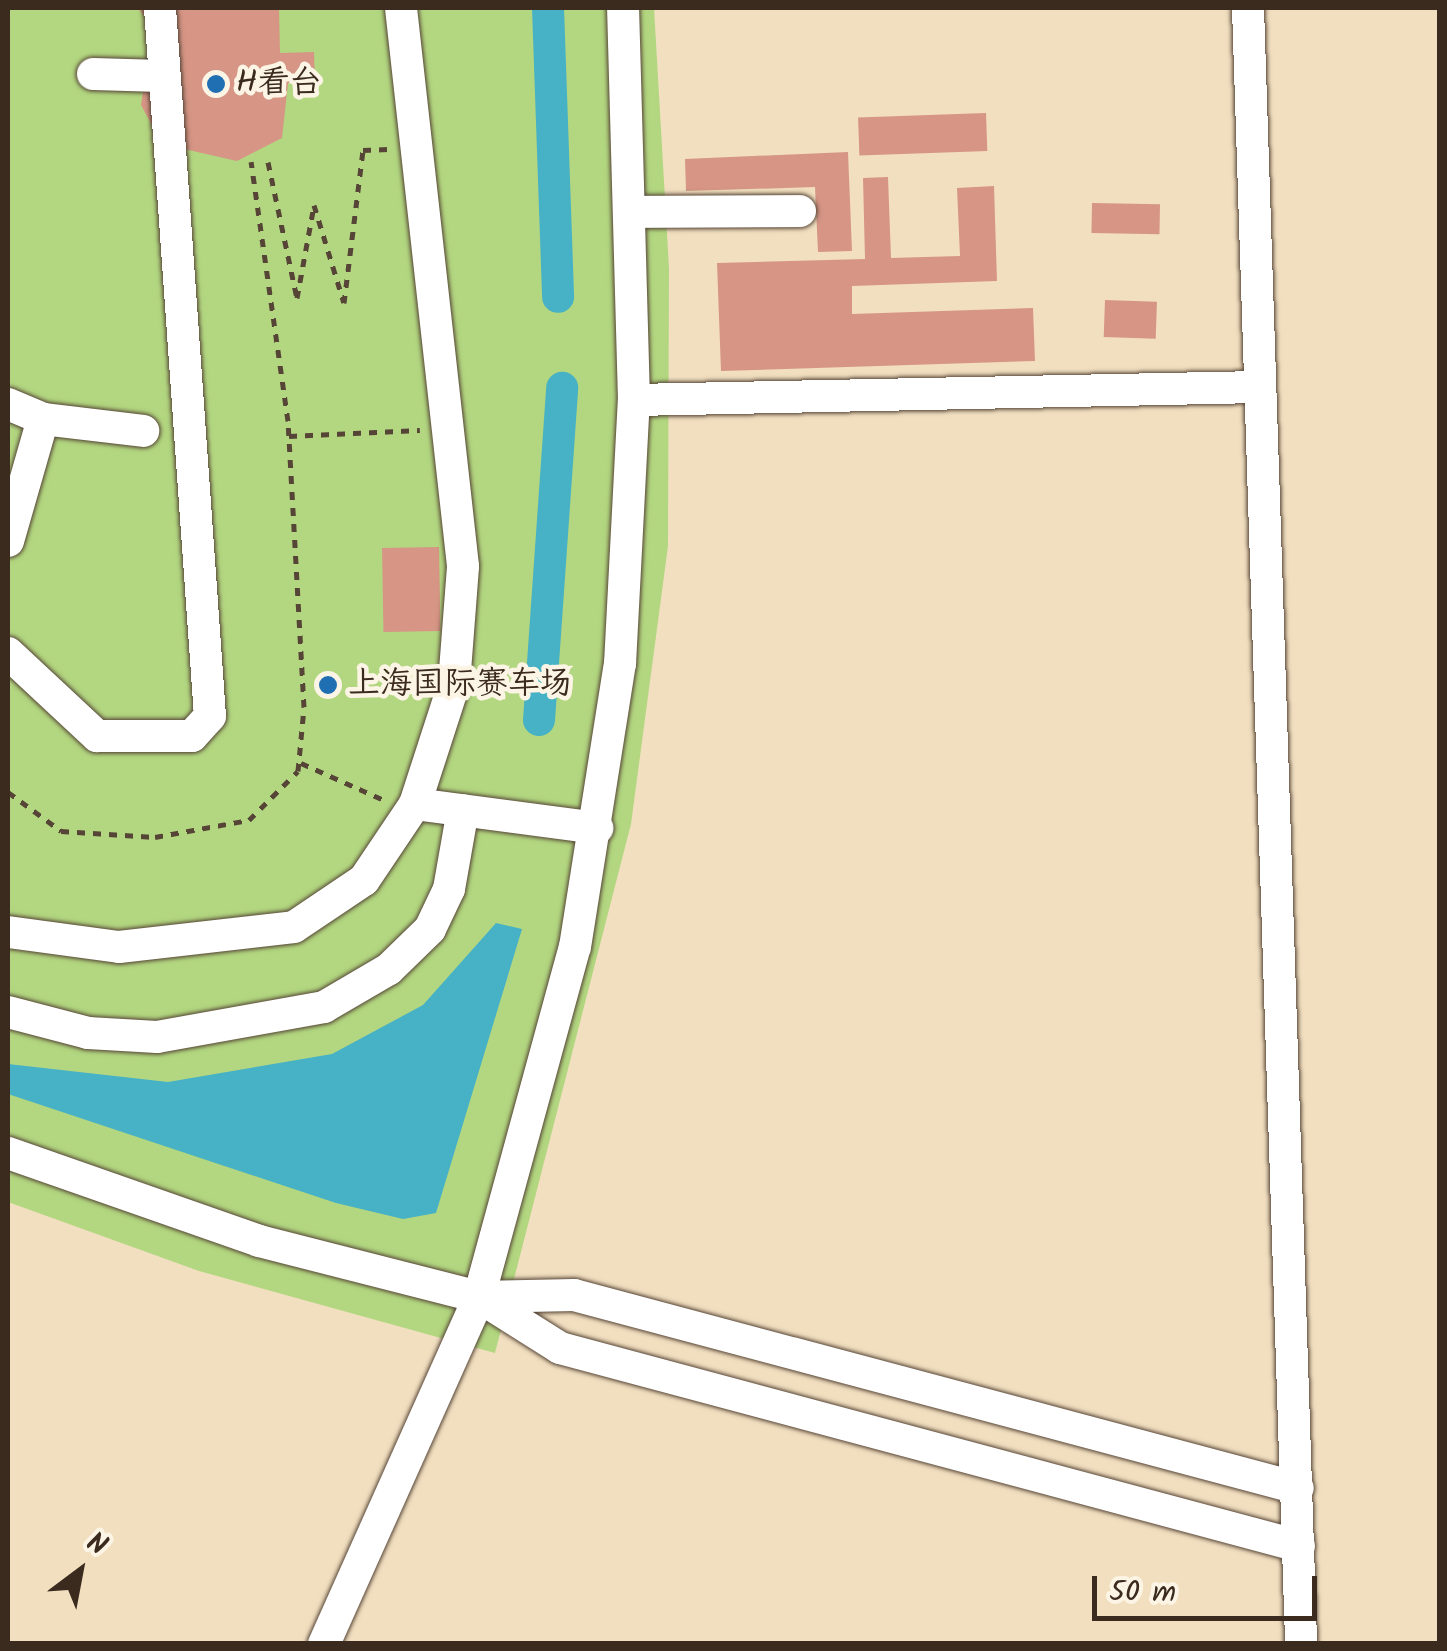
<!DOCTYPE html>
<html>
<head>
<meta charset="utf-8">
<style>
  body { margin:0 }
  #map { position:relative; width:1447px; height:1651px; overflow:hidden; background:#f2dfc0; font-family:Kalam,"LXGW WenKai TC",sans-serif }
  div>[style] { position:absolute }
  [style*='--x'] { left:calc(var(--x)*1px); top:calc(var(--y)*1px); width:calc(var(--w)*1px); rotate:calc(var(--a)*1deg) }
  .green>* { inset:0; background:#b3d780 }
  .water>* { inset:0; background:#47b1c5 }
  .canal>* { height:32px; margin:-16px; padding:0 16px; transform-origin:16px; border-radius:16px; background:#47b1c5 }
  .building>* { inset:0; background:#d69585; transform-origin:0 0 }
  .path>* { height:5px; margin-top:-2.5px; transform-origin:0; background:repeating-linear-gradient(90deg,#564536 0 8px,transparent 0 16px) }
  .roads { filter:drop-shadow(0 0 2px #564536) drop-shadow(0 0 2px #564536) }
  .minor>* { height:32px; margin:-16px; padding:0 16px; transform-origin:16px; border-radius:16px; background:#fff }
  .dots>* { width:28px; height:28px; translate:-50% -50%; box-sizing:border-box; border:5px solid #fcf5e5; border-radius:50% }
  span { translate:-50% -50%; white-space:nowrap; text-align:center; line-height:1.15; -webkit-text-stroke:9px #fcf5e5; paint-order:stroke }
  .poi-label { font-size:32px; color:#3b2a1e }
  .left { translate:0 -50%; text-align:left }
  .frame { position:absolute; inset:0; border:10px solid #3b2a1e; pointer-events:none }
  .north { position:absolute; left:30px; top:1521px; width:100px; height:100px; -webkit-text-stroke:8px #fcf5e5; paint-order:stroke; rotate:32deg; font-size:28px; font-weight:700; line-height:40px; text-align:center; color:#3b2a1e }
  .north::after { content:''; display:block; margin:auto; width:35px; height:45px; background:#3b2a1e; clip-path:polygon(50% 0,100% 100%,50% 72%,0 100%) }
  .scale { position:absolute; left:1092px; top:1576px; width:225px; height:45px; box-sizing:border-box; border:5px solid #3b2a1e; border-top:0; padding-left:12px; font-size:30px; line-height:35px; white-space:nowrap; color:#3b2a1e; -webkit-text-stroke:8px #fcf5e5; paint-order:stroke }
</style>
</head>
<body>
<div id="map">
  <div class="green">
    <i style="clip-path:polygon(8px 8px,654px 8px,669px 268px,668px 546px,631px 824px,495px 1353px,199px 1271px,8px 1202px)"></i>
  </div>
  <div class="water">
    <i style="clip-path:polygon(496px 923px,522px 929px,436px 1213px,403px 1219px,336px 1203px,8px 1094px,8px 1064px,168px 1082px,332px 1054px,423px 1005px)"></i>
  </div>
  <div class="canal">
    <i style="--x:548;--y:8;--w:289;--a:88"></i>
    <i style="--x:539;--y:720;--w:333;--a:-86"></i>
  </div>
  <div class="building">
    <i style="clip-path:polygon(138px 8px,279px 8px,280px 53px,314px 52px,315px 82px,288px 83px,282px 138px,237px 161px,162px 144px,141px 105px,153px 28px)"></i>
    <i style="left:986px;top:113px;width:38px;height:128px;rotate:88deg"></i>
    <i style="clip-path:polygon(848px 152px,852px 251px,818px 252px,815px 187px,686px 191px,685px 159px)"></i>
    <i style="clip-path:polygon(888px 177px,891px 258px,960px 256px,957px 188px,994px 186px,997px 281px,852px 286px,852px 314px,1033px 308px,1035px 361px,721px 371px,717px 263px,865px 259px,863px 178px)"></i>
    <i style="left:1092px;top:203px;width:68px;height:30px;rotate:1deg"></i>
    <i style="left:1105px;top:300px;width:52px;height:37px;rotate:2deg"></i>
    <i style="left:439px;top:547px;width:84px;height:57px;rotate:89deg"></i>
  </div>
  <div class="path">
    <i style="--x:268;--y:162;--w:139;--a:78"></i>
    <i style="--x:297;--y:298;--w:95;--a:-79.6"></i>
    <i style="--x:314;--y:205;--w:102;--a:73"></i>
    <i style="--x:344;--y:303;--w:154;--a:-82.9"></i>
    <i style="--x:363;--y:150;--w:26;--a:-2"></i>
    <i style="--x:289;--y:436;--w:131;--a:-2.6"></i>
    <i style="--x:301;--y:763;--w:89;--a:24"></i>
    <i style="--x:8;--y:792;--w:66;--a:36.3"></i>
    <i style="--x:61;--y:831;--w:94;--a:3.7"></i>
    <i style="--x:155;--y:837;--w:96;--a:-10.3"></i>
    <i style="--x:249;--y:820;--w:69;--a:-45"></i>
    <i style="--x:298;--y:771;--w:64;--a:-84.6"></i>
    <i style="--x:304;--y:707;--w:286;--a:-93.2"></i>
    <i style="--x:288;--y:421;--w:262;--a:-98.1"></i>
  </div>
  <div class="roads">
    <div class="minor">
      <i style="--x:1248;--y:8;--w:1637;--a:88.14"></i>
      <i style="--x:93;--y:74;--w:69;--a:1.7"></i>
      <i style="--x:630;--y:212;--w:170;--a:-0.3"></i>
      <i style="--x:634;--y:400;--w:625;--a:-1.19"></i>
      <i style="--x:8;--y:404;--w:38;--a:23"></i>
      <i style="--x:43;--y:419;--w:101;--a:6.8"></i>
      <i style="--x:8;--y:541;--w:127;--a:-74"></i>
      <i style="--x:8;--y:653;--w:122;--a:43"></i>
      <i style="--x:97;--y:736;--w:95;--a:0"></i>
      <i style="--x:192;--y:736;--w:27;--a:-48"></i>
      <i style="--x:210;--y:716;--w:710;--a:-94.04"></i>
      <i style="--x:415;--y:804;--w:184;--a:7.5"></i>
      <i style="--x:8;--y:932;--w:112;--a:7.7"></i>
      <i style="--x:119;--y:947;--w:176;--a:-6.5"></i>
      <i style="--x:294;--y:927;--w:84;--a:-33.9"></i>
      <i style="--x:364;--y:880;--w:92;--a:-56.1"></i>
      <i style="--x:415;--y:804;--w:126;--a:-72"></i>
      <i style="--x:454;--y:684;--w:118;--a:-85.6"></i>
      <i style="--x:463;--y:566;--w:561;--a:-96.34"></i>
      <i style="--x:8;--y:1012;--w:83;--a:14.7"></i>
      <i style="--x:88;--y:1033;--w:69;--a:3.3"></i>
      <i style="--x:157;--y:1037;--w:170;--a:-10.2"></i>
      <i style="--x:324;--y:1007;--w:75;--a:-30.3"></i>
      <i style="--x:389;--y:969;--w:57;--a:-44.3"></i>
      <i style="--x:430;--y:929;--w:44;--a:-64.6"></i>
      <i style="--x:449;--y:889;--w:80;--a:-80"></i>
      <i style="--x:8;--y:1153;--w:266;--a:19.3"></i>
      <i style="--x:259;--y:1241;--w:227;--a:14.3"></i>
      <i style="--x:479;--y:1297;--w:363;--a:-74.7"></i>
      <i style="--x:575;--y:947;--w:287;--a:-81"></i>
      <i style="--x:620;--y:664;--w:264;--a:-87"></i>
      <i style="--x:634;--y:400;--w:392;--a:-91.6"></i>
      <i style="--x:479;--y:1297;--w:96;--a:32.2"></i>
      <i style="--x:560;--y:1348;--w:765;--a:15"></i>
      <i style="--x:479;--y:1297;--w:95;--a:-1.2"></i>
      <i style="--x:574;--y:1295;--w:749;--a:14.93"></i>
      <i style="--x:324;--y:1644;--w:380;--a:-65.9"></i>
    </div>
  </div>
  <div class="dots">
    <i style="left:216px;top:84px;background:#1f6fb2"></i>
    <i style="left:328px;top:685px;background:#1f6fb2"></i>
  </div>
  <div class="poi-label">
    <span class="left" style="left:236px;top:84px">H看台</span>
    <span class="left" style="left:348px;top:685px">上海国际赛车场</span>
  </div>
  <div class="frame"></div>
  <div class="north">N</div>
  <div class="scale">50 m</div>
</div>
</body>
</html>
